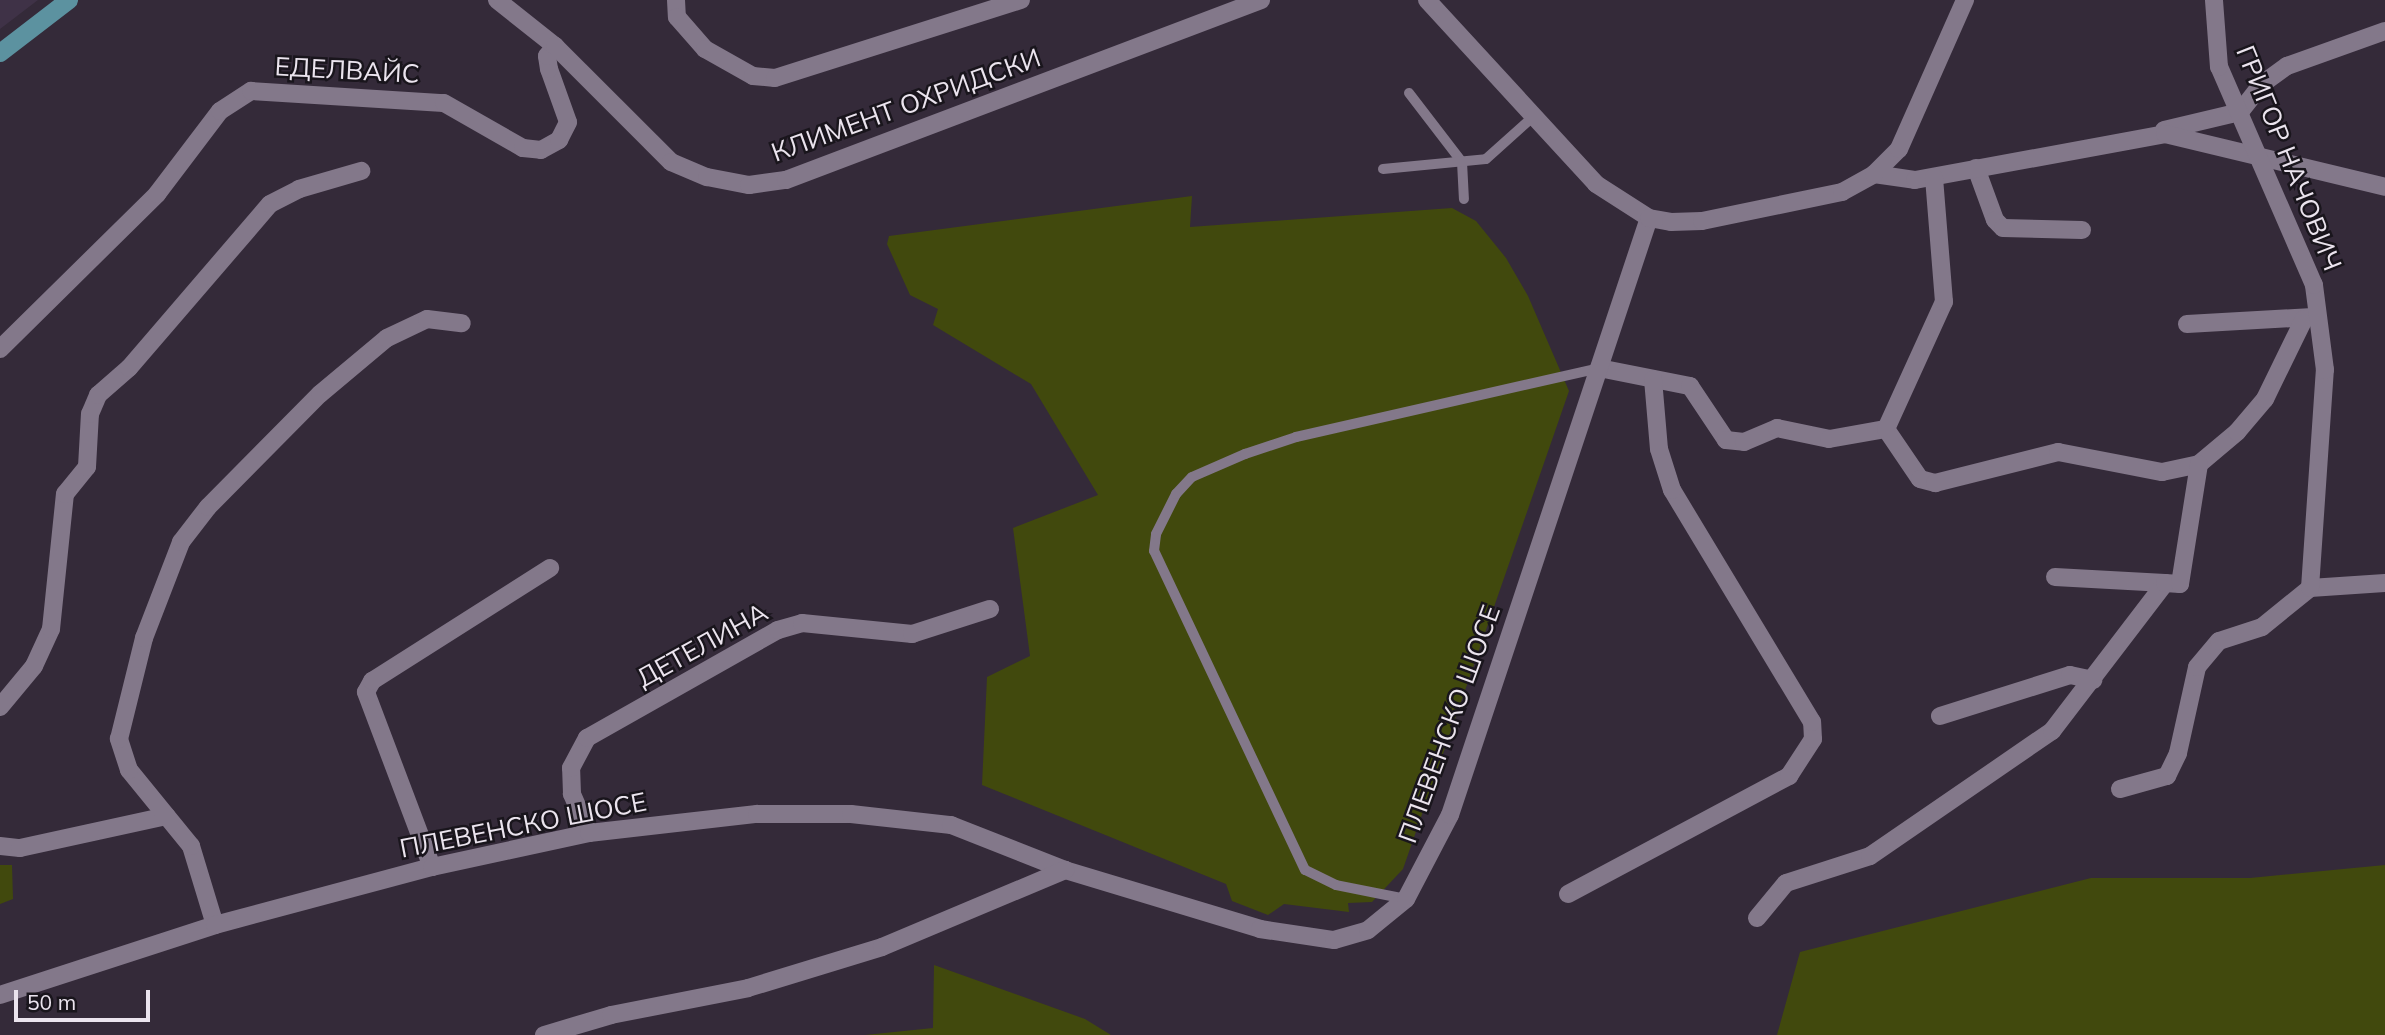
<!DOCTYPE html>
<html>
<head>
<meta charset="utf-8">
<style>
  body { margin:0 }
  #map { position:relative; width:2385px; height:1035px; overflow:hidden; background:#342a39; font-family:Mulish,sans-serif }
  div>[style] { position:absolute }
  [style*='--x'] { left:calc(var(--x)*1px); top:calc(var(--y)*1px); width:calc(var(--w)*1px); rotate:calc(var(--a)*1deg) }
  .built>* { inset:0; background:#3f3247 }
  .green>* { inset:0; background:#41490d }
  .service>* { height:10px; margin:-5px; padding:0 5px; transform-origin:5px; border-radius:5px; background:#83788a }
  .minor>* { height:18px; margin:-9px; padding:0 9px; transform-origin:9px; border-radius:9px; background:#83788a }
  .tertiary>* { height:18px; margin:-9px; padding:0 9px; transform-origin:9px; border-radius:9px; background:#83788a }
  .secondary>* { height:18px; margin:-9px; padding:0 9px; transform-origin:9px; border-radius:9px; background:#5c92a0 }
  span { translate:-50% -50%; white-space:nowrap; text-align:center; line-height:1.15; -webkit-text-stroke:5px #19151c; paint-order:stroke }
  .street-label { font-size:26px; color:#ebe4ee }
  .scale { position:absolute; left:14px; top:990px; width:136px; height:32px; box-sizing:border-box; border:4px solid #ebe4ee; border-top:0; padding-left:9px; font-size:21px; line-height:24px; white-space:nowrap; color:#ebe4ee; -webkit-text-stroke:5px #19151c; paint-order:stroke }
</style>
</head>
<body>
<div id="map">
  <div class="built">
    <i style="clip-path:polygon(0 0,38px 0,0 29px)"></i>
  </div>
  <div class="green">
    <i style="clip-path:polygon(1192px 196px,1190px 227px,1452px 208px,1476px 221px,1506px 258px,1528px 296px,1569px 391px,1403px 869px,1372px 902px,1348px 903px,1349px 912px,1284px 904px,1268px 915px,1232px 901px,1226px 884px,982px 785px,987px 677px,1030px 656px,1013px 528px,1098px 495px,1031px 384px,933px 325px,938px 309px,910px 295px,887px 244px,889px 236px)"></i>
    <i style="clip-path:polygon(0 865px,12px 865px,13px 899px,0 904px)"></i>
    <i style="clip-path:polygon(2385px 865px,2385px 1035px,1777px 1035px,1800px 952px,2091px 878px,2250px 878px)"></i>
    <i style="clip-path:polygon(934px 965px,1085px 1019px,1111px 1035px,865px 1035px,933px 1028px)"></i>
  </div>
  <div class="service">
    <i style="--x:1409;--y:93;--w:87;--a:52.5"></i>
    <i style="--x:1462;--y:162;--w:37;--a:87"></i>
    <i style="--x:1383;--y:169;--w:103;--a:-5.5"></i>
    <i style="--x:1486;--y:159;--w:64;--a:-41.9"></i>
    <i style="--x:1406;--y:899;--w:71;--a:-168.7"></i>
    <i style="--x:1336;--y:885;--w:34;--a:-154"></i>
    <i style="--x:1305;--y:870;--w:353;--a:-115.3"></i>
    <i style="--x:1154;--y:551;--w:17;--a:-83"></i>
    <i style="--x:1156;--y:534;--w:45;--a:-63.4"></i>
    <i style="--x:1176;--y:494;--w:23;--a:-47"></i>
    <i style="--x:1192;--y:477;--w:58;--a:-23.5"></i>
    <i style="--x:1245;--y:454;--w:54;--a:-18.4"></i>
    <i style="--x:1296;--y:437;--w:311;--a:-12.8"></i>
  </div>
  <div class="minor">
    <i style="--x:676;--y:0;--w:17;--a:87"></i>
    <i style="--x:677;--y:17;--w:43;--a:48.8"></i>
    <i style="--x:705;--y:49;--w:55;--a:29.4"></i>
    <i style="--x:753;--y:76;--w:22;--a:5"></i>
    <i style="--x:775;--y:78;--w:258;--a:-17.6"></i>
    <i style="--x:2164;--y:130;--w:78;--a:-13.3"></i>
    <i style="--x:2240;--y:112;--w:36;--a:-52"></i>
    <i style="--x:2262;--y:84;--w:31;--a:-36"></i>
    <i style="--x:2287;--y:66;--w:104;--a:-19.7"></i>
    <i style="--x:1976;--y:168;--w:55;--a:69.9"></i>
    <i style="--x:1995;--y:220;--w:11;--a:45"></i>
    <i style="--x:2003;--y:228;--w:79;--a:1.5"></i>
    <i style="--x:1874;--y:174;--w:41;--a:8.3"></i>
    <i style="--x:1915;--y:180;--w:254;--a:-10.4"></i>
    <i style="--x:2165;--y:134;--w:226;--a:13.5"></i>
    <i style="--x:2187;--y:324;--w:126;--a:-3.2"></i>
    <i style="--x:0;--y:349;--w:221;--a:-44.6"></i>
    <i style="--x:157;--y:194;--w:104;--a:-52.8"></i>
    <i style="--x:220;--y:111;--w:37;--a:-33"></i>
    <i style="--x:251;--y:91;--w:193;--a:3.6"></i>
    <i style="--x:444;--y:103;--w:91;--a:29.7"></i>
    <i style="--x:523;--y:148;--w:18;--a:6"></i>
    <i style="--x:541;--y:150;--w:21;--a:-29"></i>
    <i style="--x:559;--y:140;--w:20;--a:-63"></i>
    <i style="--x:568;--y:122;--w:56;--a:-109.7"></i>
    <i style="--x:549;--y:69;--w:13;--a:-99"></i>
    <i style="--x:547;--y:56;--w:13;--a:-51"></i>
    <i style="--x:1599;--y:368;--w:93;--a:11.2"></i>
    <i style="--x:1690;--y:386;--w:65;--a:56.3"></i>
    <i style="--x:1726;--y:440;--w:18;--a:6"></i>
    <i style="--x:1744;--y:442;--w:36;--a:-23"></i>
    <i style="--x:1777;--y:428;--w:53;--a:11.9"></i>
    <i style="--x:1829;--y:439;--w:58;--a:-10"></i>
    <i style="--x:1886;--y:429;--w:60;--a:55.8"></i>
    <i style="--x:1920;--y:479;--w:16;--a:15"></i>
    <i style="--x:1935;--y:483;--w:127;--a:-14.1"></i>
    <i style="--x:2058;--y:452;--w:106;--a:10.9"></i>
    <i style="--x:2162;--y:472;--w:38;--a:-12"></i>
    <i style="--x:2199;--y:464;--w:50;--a:-40.1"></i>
    <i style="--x:2237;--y:432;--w:43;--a:-49.7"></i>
    <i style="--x:2265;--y:399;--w:89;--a:-64"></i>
    <i style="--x:1886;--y:429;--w:140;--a:-65.5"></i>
    <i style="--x:1944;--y:302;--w:125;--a:-94.6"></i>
    <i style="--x:2055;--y:577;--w:110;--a:3.1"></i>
    <i style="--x:2310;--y:588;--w:75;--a:-3.8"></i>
    <i style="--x:0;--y:707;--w:53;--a:-50.3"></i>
    <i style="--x:34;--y:666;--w:41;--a:-65.3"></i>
    <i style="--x:51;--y:629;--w:136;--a:-84.1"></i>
    <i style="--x:65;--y:494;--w:35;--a:-51"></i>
    <i style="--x:87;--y:467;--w:53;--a:-86.8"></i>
    <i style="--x:90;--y:414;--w:21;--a:-67"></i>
    <i style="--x:98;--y:395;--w:41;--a:-41.1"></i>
    <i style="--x:129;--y:368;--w:216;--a:-49.3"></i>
    <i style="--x:270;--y:204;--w:33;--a:-27"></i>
    <i style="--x:299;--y:189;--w:65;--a:-16.2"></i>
    <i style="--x:1940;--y:716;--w:136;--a:-17.5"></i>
    <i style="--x:2070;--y:675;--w:24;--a:12"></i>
    <i style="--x:2120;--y:789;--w:49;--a:-15.5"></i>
    <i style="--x:2167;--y:776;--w:25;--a:-64"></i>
    <i style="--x:2178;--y:753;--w:88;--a:-77.5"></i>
    <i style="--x:2197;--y:667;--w:34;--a:-50"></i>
    <i style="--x:2219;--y:641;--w:45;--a:-18"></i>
    <i style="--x:2262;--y:627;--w:62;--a:-39.1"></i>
    <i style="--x:2310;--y:588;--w:219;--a:-86.1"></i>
    <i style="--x:2325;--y:370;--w:86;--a:-97.4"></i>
    <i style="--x:2314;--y:285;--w:238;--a:-113.5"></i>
    <i style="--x:2219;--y:67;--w:67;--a:-94.3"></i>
    <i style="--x:589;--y:833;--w:43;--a:-113.6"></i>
    <i style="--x:572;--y:794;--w:26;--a:-92"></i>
    <i style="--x:571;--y:768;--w:34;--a:-62"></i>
    <i style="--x:587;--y:738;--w:219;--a:-29.5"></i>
    <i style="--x:778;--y:630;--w:25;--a:-16"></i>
    <i style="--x:802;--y:623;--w:111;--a:5.7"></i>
    <i style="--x:912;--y:634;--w:82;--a:-17.8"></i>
    <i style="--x:0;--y:846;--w:20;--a:6"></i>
    <i style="--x:20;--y:848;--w:150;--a:-12.3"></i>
    <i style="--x:432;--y:867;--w:187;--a:-110.7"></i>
    <i style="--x:366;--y:692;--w:13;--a:-61"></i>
    <i style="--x:372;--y:681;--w:211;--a:-32.4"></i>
    <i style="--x:1568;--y:894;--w:251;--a:-28.1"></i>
    <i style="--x:1789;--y:776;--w:44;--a:-57"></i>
    <i style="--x:1813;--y:739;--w:17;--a:-93"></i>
    <i style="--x:1812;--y:722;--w:271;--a:-121.1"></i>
    <i style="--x:1672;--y:490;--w:43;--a:-107.6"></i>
    <i style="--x:1659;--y:449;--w:70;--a:-94.9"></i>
    <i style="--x:1757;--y:918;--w:45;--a:-50.4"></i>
    <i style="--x:1786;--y:883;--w:88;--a:-17.8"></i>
    <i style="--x:1870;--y:856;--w:221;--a:-34.5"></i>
    <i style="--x:2052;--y:731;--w:186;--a:-52.6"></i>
    <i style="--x:2165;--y:583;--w:15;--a:4"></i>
    <i style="--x:2180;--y:584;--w:121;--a:-81"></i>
    <i style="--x:215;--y:925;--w:83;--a:-106.9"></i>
    <i style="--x:191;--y:846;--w:98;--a:-129.2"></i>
    <i style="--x:129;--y:770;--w:33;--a:-108"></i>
    <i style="--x:119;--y:739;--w:104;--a:-76.1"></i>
    <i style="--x:144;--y:638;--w:103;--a:-68.9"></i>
    <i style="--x:181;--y:542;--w:44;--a:-52.4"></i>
    <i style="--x:208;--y:507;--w:159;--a:-45.3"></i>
    <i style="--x:320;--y:394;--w:87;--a:-39.9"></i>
    <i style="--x:387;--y:338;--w:44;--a:-25.4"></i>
    <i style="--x:427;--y:319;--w:35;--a:7"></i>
    <i style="--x:0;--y:995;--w:226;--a:-18"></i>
    <i style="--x:215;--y:925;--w:225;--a:-15"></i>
    <i style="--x:432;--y:867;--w:161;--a:-12.2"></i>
    <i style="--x:589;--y:833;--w:169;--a:-6.5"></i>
    <i style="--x:757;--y:814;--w:94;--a:0"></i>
    <i style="--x:851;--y:814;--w:101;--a:6.3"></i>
    <i style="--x:951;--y:825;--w:123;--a:21.5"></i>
    <i style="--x:1065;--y:870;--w:204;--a:16.8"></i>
    <i style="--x:1260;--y:929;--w:75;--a:8.5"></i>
    <i style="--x:1334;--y:940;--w:35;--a:-16"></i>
    <i style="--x:1368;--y:930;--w:49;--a:-39.2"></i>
    <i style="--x:1406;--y:899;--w:95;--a:-62.4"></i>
    <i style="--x:1450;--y:815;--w:629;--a:-71.57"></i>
    <i style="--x:544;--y:1035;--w:70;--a:-16.6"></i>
    <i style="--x:611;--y:1015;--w:140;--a:-11.1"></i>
    <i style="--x:748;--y:988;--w:140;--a:-17"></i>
    <i style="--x:882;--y:947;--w:199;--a:-22.8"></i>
  </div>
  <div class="tertiary">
    <i style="--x:497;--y:0;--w:74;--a:38.4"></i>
    <i style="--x:555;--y:46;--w:164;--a:45"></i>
    <i style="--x:671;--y:162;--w:39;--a:23"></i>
    <i style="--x:707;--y:177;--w:43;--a:10.8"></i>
    <i style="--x:749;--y:185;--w:37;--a:-8"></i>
    <i style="--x:786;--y:180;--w:508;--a:-20.75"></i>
    <i style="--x:1427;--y:0;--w:250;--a:47.4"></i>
    <i style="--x:1596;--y:184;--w:63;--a:32.7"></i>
    <i style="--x:1649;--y:218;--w:22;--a:10"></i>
    <i style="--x:1671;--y:222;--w:31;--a:-2"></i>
    <i style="--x:1702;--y:221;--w:143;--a:-11.7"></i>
    <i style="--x:1842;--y:192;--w:37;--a:-29"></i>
    <i style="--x:1874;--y:174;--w:35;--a:-45"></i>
    <i style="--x:1899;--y:149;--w:163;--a:-66.1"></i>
  </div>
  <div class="secondary">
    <i style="--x:0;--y:53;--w:87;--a:-37.5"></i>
  </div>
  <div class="street-label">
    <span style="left:347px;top:70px;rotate:3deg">ЕДЕЛВАЙС</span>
    <span style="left:906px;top:105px;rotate:-20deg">КЛИМЕНТ ОХРИДСКИ</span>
    <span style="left:2289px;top:158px;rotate:68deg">ГРИГОР НАЧОВИЧ</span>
    <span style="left:702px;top:645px;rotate:-29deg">ДЕТЕЛИНА</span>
    <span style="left:1449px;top:724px;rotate:-70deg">ПЛЕВЕНСКО ШОСЕ</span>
    <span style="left:523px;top:825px;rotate:-11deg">ПЛЕВЕНСКО ШОСЕ</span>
  </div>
  <div class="scale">50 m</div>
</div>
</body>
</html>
